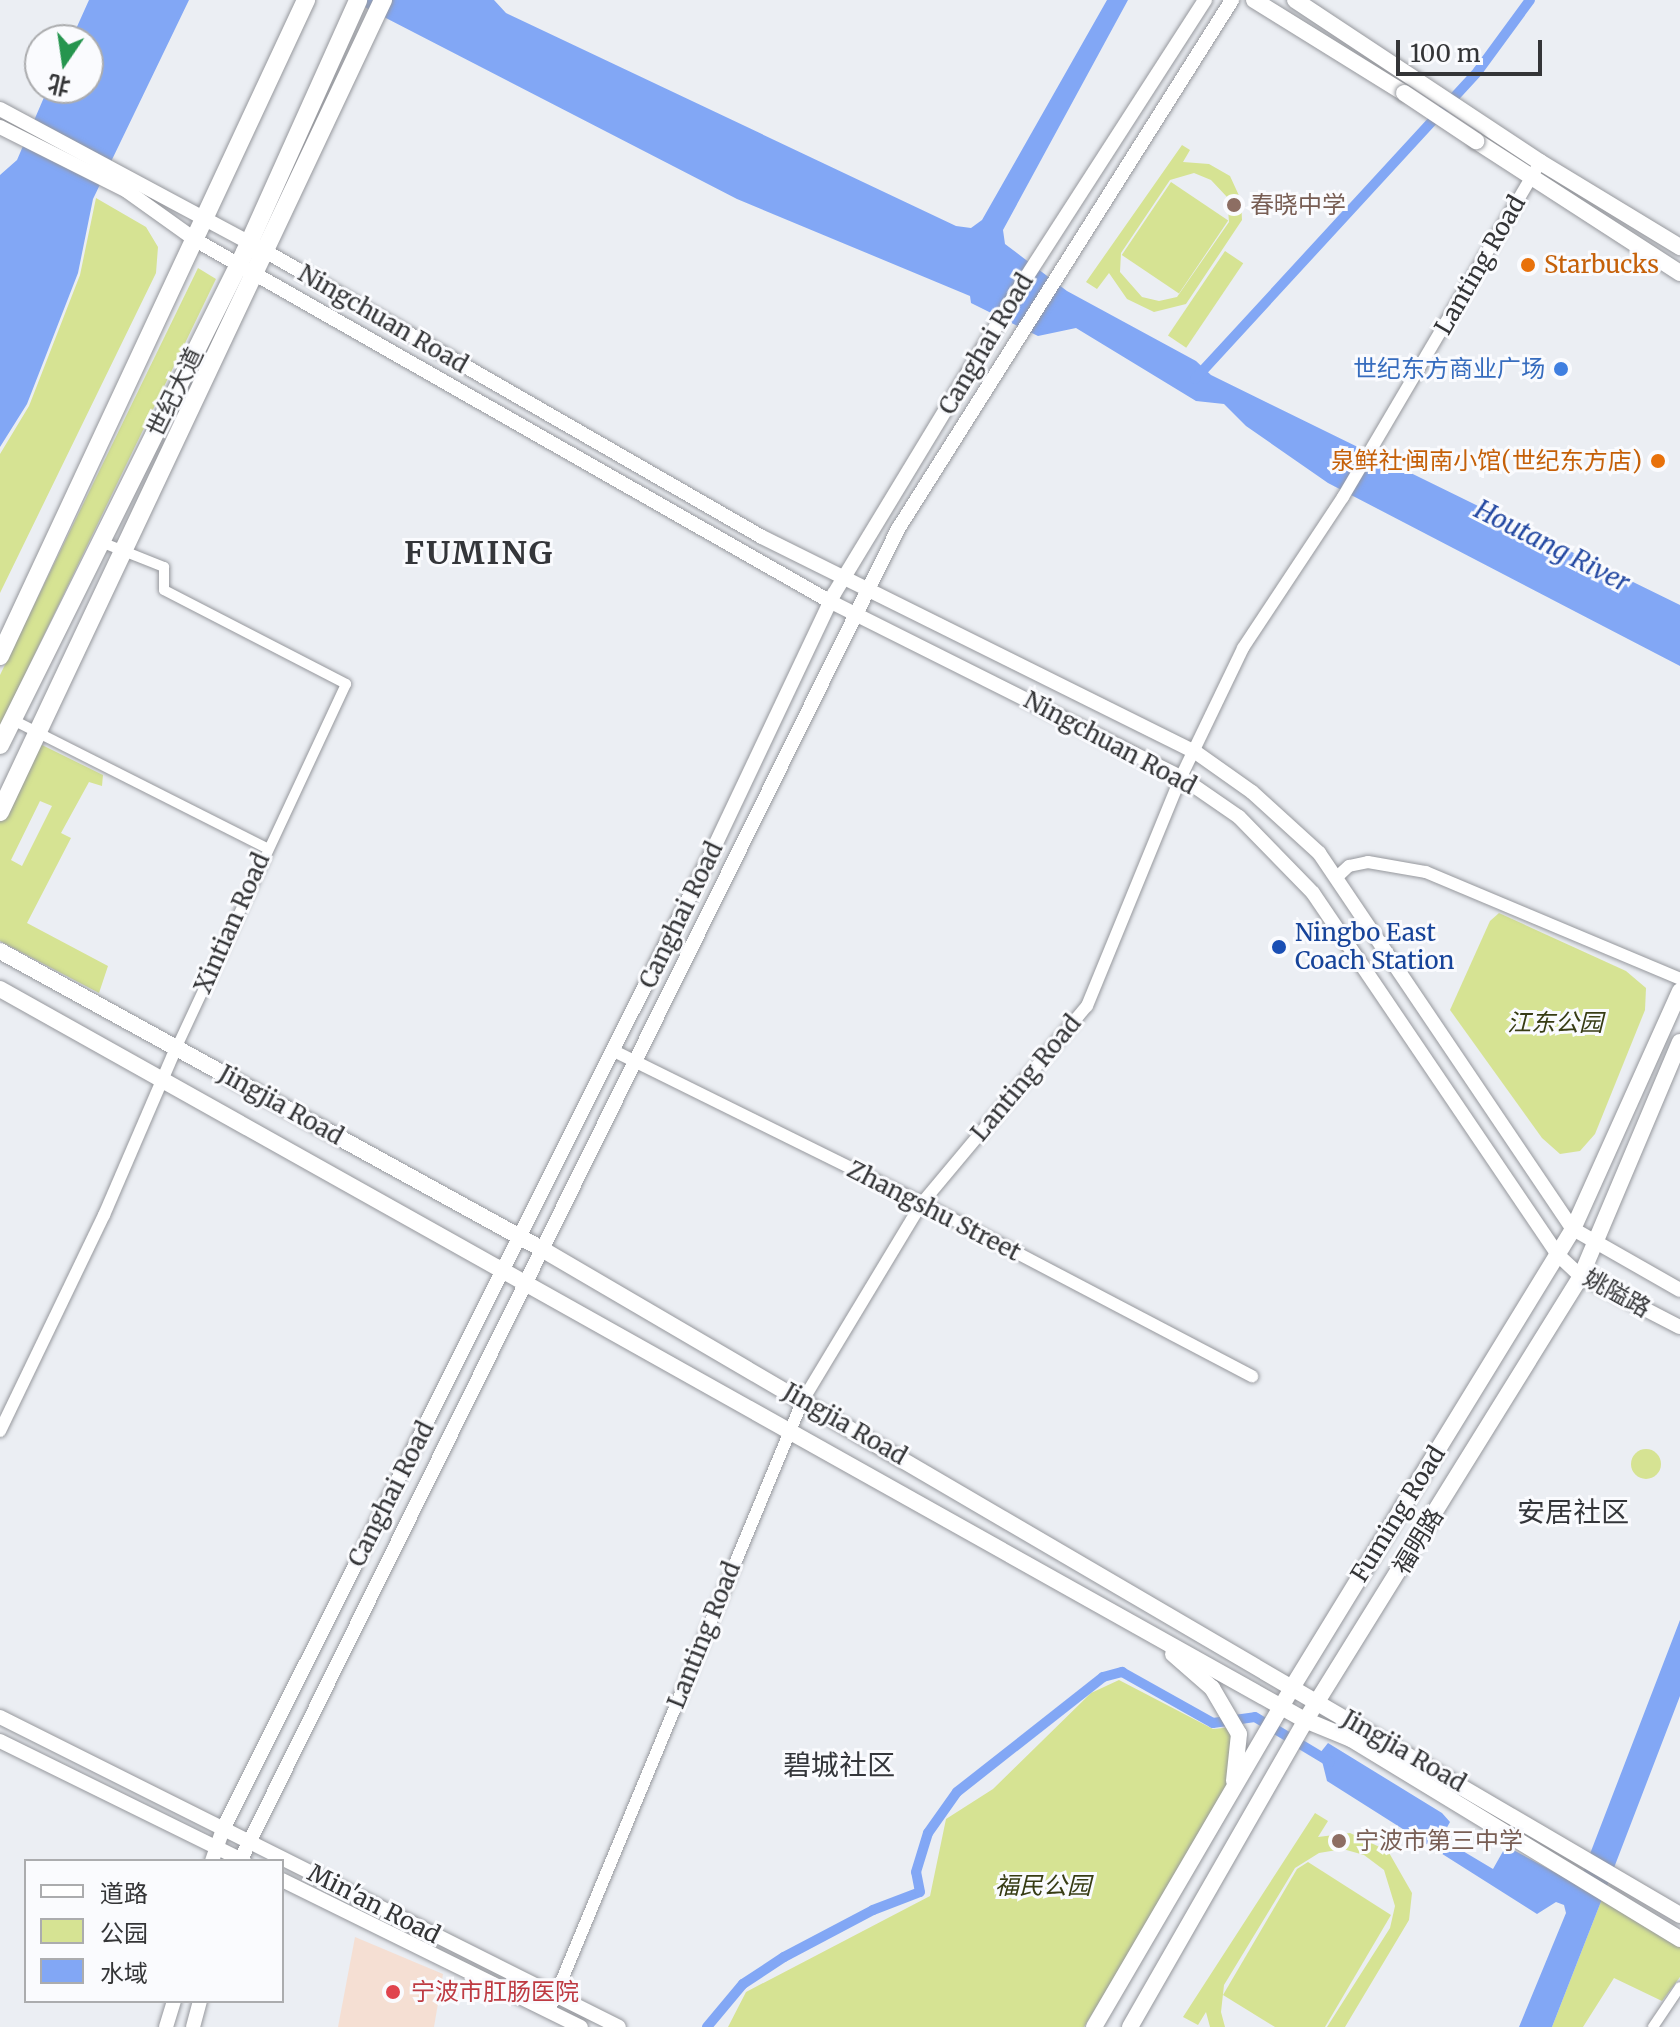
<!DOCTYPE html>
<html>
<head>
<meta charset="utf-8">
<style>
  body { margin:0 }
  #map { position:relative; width:1680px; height:2027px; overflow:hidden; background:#ebeef3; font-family:Merriweather,"Noto Sans SC",serif }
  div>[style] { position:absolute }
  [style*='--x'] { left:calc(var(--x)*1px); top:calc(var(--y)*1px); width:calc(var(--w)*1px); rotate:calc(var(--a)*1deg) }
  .medical>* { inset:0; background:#f5dfd3 }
  .green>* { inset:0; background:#d6e393; transform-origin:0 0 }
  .round { border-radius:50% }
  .water>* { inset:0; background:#82a7f5 }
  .canal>* { height:10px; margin:-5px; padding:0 5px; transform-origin:5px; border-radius:5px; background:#82a7f5 }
  .roads { filter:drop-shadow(0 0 2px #96989d) drop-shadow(0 0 2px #96989d) }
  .minor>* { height:10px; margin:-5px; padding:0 5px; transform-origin:5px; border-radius:5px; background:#fff }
  .tertiary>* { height:12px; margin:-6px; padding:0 6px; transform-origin:6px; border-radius:6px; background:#fff }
  .secondary>* { height:14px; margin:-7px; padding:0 7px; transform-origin:7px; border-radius:7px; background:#fff }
  .primary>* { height:16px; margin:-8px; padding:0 8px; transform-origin:8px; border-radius:8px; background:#fff }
  .trunk>* { height:18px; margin:-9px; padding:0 9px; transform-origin:9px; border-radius:9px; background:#fff }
  .bridges { filter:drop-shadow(0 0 2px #96989d) drop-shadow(0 0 2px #96989d) }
  .primary-bridge>* { height:16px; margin:-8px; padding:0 8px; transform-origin:8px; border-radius:8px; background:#fff }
  .dots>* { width:22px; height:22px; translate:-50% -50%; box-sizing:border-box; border:4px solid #fafbfe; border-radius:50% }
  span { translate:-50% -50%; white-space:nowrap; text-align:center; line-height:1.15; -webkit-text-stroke:6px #fafbfe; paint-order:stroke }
  .education-label { font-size:24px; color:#785e54 }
  .left { translate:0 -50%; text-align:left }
  .street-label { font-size:24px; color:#343537 }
  .food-label { font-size:24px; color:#c56008 }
  .right { translate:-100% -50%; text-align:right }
  .shop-label { font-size:24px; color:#366cbe }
  .transit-label { font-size:24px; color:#164399 }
  .park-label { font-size:24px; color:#373c14; font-style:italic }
  .health-label { font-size:24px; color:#be3a42 }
  .water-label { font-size:26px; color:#2449a2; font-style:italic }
  .quarter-label { font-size:28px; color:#34363a }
  .district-label { font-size:32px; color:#34363a; font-weight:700; letter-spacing:2px }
  .legend { position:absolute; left:24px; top:1859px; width:260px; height:144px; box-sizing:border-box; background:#fafbfe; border:2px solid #abacae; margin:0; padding:10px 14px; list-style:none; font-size:24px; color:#343537 }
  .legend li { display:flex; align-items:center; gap:16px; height:40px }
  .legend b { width:40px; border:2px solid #abacae }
  .north { position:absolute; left:24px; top:24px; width:80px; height:80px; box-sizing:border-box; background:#fafbfe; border:2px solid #abacae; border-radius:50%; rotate:193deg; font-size:22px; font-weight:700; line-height:32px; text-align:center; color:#343537 }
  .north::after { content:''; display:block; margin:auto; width:28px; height:36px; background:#25954e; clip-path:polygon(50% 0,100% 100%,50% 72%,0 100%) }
  .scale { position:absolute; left:1396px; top:40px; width:146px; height:36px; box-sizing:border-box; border:4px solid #343537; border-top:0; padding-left:10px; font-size:24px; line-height:28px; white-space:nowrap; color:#343537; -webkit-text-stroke:6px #fafbfe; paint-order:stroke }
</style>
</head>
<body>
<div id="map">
  <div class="medical">
    <i style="clip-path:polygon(355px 1937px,443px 1974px,434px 2027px,338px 2027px)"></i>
  </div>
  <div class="green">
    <i style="clip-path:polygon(evenodd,1182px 145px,1190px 150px,1183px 162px,1209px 164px,1230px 176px,1241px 200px,1242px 220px,1186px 304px,1154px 312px,1127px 299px,1109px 273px,1097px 289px,1086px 282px,1182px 145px,1194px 173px,1211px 180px,1227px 197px,1229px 222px,1177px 297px,1159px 301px,1142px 297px,1120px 272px,1121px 253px,1170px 180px,1194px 173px)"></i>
    <i style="left:1171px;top:182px;width:69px;height:88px;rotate:34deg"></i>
    <i style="clip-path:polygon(96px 198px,146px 227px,158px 247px,156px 273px,0 593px,0 454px,29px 406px,80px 275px)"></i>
    <i style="left:1225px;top:251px;width:22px;height:102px;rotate:34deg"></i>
    <i style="clip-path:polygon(198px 268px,216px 279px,0 726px,0 675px)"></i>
    <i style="clip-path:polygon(evenodd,40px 744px,103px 775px,102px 786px,89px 782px,61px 833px,71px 838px,27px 923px,108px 966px,99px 993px,0 941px,0 822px,40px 744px,40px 801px,52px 806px,22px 866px,11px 860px,40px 801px)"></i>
    <i style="clip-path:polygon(1499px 913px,1626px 971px,1646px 988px,1645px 1010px,1595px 1134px,1580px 1151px,1560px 1154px,1542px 1138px,1450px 1010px,1490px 921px)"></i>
    <i class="round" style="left:1631px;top:1449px;width:30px;height:30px"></i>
    <i style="clip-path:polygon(1119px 1680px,1213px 1729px,1234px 1727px,1231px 1788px,1084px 2027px,728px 2027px,746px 1992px,930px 1896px,946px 1819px,993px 1789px,1091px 1693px)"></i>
    <i style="clip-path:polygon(1315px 1813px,1328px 1821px,1318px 1837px,1350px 1833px,1388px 1851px,1412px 1893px,1409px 1920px,1345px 2027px,1327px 2027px,1390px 1928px,1395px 1906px,1384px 1870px,1364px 1855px,1343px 1849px,1319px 1853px,1295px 1868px,1224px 1985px,1221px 2012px,1225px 2027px,1210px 2027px,1206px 2012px,1198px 2025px,1183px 2017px)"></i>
    <i style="clip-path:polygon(1308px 1862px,1391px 1915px,1325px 2027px,1275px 2027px,1223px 1995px,1297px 1869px)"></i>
    <i style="clip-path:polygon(1602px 1899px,1680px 1943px,1680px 1977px,1662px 2001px,1614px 1978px,1583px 2027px,1552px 2027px)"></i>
  </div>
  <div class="water">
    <i style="clip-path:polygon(89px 0,189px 0,93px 199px,78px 273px,27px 404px,0 447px,0 175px,17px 160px,48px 88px,88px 88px,88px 40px,71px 40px)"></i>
    <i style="clip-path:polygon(351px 0,494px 0,506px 13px,956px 226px,971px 228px,982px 220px,1107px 0,1128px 0,1003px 230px,1005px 244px,1067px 291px,1196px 361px,1211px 375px,1680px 605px,1680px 666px,1328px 483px,1246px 426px,1224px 404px,1196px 401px,1076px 328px,1038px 336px,971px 303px,970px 296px,737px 199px)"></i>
    <i style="clip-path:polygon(1680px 1620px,1680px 1696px,1602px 1899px,1552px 2027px,1519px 2027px,1566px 1913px,1564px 1905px,1556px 1902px,1537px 1914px,1327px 1781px,1320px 1753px,1328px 1743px,1442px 1813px,1450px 1822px,1441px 1838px,1493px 1869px,1506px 1846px,1578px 1885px)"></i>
  </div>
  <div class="canal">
    <i style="--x:1195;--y:379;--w:418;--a:-47.4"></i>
    <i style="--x:1478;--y:71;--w:88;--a:-53.8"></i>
    <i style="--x:707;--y:2027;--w:56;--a:-50.1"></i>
    <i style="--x:743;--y:1984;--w:49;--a:-33.4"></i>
    <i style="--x:784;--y:1957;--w:101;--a:-27.8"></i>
    <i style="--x:873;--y:1910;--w:50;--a:-21"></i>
    <i style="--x:920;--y:1892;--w:20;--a:-101"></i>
    <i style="--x:916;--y:1872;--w:41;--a:-72.9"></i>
    <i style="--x:928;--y:1833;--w:50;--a:-54.7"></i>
    <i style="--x:957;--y:1792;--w:186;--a:-38.2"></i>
    <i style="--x:1103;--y:1677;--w:20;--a:-15"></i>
    <i style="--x:1122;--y:1672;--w:104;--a:29.3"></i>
    <i style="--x:1213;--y:1723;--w:42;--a:-8.1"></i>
    <i style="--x:1255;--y:1717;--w:87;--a:31"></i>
  </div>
  <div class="roads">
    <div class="minor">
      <i style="--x:101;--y:542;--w:68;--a:21.6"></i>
      <i style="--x:164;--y:567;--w:23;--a:90"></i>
      <i style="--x:164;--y:590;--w:205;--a:27.3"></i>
      <i style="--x:346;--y:684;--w:402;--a:115"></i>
      <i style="--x:13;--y:720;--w:284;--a:26.8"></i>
      <i style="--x:1653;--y:2027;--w:48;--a:-56"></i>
    </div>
    <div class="tertiary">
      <i style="--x:1336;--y:878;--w:18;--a:-43"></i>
      <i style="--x:1349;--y:866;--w:19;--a:-12"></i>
      <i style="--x:1368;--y:862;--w:59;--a:9.8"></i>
      <i style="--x:1426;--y:872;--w:276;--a:22.8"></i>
      <i style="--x:614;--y:1051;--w:343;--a:26.3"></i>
      <i style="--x:922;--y:1203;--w:373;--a:27.7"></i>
      <i style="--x:0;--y:1431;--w:240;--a:-64.3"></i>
      <i style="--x:104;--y:1215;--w:182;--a:-66.7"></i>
      <i style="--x:549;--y:2011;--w:662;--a:-67.43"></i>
      <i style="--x:803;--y:1400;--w:230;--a:-58.9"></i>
      <i style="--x:922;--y:1203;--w:257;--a:-50.1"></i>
      <i style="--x:1087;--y:1006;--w:248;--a:-67.7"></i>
      <i style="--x:1181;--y:777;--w:143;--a:-64.3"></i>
      <i style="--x:1243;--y:648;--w:181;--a:-56.5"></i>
      <i style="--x:1343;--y:497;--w:381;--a:-59.5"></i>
    </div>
    <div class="secondary">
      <i style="--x:0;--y:109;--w:301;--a:28.2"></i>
      <i style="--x:265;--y:251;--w:573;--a:29.92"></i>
      <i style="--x:762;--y:537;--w:482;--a:26.4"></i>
      <i style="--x:1194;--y:751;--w:71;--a:35.3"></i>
      <i style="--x:1252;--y:792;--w:91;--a:42.3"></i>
      <i style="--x:1319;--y:853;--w:454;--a:56"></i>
      <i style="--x:1573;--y:1229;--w:123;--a:29.7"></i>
      <i style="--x:0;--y:127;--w:142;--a:26.7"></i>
      <i style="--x:127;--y:191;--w:86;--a:35.5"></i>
      <i style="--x:197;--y:241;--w:730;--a:29.66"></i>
      <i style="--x:831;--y:602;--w:391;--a:26.6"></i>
      <i style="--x:1181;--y:777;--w:70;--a:34.6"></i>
      <i style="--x:1239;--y:817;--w:106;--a:45.8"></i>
      <i style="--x:1313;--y:893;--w:436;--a:55.9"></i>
      <i style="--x:1557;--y:1254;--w:33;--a:43"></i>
      <i style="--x:1581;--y:1276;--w:111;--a:27.3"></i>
      <i style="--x:0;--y:1717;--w:692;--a:26.6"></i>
      <i style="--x:0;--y:1741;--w:272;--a:26.2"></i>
      <i style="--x:212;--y:1861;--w:34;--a:-71"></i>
      <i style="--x:223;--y:1829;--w:1090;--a:-63.41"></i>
      <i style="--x:711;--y:854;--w:288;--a:-64.7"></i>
      <i style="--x:834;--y:594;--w:363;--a:-58.8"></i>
      <i style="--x:1022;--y:284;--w:338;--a:-57.2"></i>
      <i style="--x:240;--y:1861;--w:1486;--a:-63.71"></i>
      <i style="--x:898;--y:529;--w:626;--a:-57.73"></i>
      <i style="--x:282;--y:1880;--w:333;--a:26.2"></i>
      <i style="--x:166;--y:2027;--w:27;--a:-73"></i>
      <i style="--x:193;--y:2027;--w:27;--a:-75"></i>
    </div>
    <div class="primary">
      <i style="--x:1254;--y:0;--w:176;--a:31.8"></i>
      <i style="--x:1295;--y:0;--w:294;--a:33.5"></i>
      <i style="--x:1540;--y:162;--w:164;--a:31.3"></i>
      <i style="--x:1476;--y:141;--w:243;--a:32.9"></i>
      <i style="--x:0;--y:951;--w:616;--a:28.81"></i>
      <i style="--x:540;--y:1248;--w:1321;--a:30.33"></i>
      <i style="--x:0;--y:989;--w:1496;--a:29.26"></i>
      <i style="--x:1305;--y:1720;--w:50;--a:22.4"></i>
      <i style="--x:1351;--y:1739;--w:385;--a:31.3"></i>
      <i style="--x:1173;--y:1654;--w:52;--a:41.1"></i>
      <i style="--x:1212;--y:1688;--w:53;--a:59.6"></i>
      <i style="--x:1239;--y:1734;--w:47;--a:96.1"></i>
      <i style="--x:1094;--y:2027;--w:395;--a:-59.7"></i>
      <i style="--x:1293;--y:1686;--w:536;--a:-58.5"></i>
      <i style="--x:1573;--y:1229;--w:261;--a:-65.8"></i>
      <i style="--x:1130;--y:2027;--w:353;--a:-60.2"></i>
      <i style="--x:1305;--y:1721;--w:524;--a:-58.19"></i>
      <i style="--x:1581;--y:1276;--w:254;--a:-67.1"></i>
    </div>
    <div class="trunk">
      <i style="--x:0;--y:656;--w:724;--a:-64.99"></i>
      <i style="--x:0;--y:745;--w:551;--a:-63.57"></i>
      <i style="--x:245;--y:252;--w:276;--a:-65.8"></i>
      <i style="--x:0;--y:812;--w:898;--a:-64.75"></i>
    </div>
  </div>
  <div class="bridges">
    <div class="primary-bridge">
      <i style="--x:1404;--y:93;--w:87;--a:33.7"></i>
    </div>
  </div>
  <div class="dots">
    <i style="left:1234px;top:205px;background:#8d6e63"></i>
    <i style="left:1528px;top:265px;background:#e8710a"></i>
    <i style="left:1561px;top:369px;background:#3f7fe0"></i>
    <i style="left:1658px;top:461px;background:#e8710a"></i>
    <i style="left:1279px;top:947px;background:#1a4fb4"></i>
    <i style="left:1339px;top:1841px;background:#8d6e63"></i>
    <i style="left:393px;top:1992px;background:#e0444e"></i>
  </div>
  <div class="education-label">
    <span class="left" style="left:1250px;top:205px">春晓中学</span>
    <span class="left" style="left:1355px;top:1841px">宁波市第三中学</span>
  </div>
  <div class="street-label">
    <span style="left:1480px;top:265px;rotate:-60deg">Lanting Road</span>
    <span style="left:383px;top:319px;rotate:30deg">Ningchuan Road</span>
    <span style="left:986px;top:344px;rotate:-59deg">Canghai Road</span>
    <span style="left:175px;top:392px;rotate:-64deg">世纪大道</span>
    <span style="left:1110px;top:743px;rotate:28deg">Ningchuan Road</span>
    <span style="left:681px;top:915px;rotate:-64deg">Canghai Road</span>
    <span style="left:232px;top:923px;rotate:-66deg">Xintian Road</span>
    <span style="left:1026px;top:1078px;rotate:-50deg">Lanting Road</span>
    <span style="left:281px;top:1105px;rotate:29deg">Jingjia Road</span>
    <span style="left:934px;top:1211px;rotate:27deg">Zhangshu Street</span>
    <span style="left:1617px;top:1293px;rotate:29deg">姚隘路</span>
    <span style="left:845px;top:1424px;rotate:30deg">Jingjia Road</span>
    <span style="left:391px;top:1494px;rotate:-63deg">Canghai Road</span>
    <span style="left:1398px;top:1514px;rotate:-58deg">Fuming Road</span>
    <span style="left:1418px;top:1541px;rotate:-58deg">福明路</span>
    <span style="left:704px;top:1635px;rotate:-68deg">Lanting Road</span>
    <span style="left:1404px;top:1751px;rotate:30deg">Jingjia Road</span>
    <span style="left:374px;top:1904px;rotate:27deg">Min'an Road</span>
  </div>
  <div class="food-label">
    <span class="left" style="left:1544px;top:265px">Starbucks</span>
    <span class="right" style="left:1642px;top:461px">泉鲜社·闽南小馆(世纪东方店)</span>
  </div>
  <div class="shop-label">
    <span class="right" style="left:1545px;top:369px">世纪东方商业广场</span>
  </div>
  <div class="transit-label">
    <span class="left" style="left:1295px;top:947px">Ningbo East<br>Coach Station</span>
  </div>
  <div class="park-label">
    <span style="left:1555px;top:1023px">江东公园</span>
    <span style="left:1043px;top:1886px">福民公园</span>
  </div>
  <div class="health-label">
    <span class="left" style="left:411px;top:1992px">宁波市肛肠医院</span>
  </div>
  <div class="water-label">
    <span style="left:1552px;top:546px;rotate:27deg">Houtang River</span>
  </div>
  <div class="quarter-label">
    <span style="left:1573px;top:1512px">安居社区</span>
    <span style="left:839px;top:1765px">碧城社区</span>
  </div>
  <div class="district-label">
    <span style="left:479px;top:553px">FUMING</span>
  </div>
  <ul class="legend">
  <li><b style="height:10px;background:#fff"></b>道路</li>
  <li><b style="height:22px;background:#d6e393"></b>公园</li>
  <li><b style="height:22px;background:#82a7f5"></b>水域</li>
  </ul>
  <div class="north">北</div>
  <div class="scale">100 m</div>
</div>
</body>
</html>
